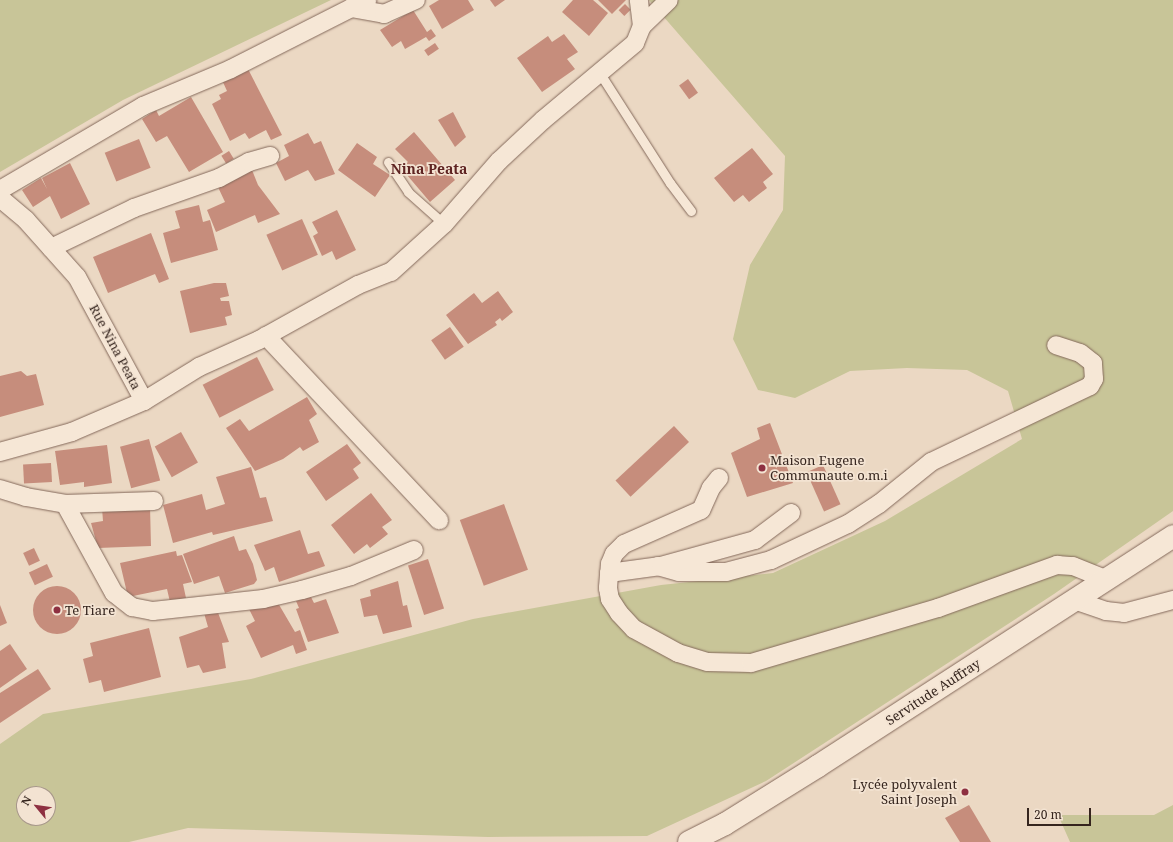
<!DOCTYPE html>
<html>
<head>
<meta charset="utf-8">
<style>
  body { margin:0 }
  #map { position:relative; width:1173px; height:842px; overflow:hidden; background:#ebd8c3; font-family:"Noto Serif",serif }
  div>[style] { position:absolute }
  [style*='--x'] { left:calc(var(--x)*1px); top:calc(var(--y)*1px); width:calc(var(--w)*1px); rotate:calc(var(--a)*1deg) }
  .green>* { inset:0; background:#c8c598 }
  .building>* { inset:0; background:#c68d7c; transform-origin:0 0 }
  .round { border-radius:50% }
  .roads { filter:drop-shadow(0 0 1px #84695b) drop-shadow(0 0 1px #84695b) }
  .service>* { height:9px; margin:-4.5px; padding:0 4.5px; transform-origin:4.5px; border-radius:4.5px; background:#f6e7d6 }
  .minor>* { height:18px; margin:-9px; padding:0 9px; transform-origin:9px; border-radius:9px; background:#f6e7d6 }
  .tertiary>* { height:22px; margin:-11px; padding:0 11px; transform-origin:11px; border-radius:11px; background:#f6e7d6 }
  .dots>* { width:11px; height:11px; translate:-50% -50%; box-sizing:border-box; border:2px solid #f3e3d2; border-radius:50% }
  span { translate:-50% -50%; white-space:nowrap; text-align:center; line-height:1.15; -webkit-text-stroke:3.5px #f3e3d2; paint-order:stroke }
  .street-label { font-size:13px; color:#35251e }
  .poi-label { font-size:13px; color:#35251e }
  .left { translate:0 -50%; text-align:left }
  .right { translate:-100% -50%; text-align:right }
  .neighbourhood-label { font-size:14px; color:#5e2321; font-weight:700 }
  .north { position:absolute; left:16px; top:786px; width:40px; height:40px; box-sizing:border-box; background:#f3e3d2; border:1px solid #a7978a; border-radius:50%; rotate:299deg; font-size:11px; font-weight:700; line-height:16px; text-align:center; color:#35251e }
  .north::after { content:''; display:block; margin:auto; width:14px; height:18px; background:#8e3041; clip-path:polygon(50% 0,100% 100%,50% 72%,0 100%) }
  .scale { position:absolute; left:1027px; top:808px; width:64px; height:18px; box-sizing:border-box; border:2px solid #35251e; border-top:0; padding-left:5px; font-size:12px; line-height:14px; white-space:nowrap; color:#35251e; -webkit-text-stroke:3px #f3e3d2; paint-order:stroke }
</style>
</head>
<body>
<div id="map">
  <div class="green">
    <i style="clip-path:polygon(0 0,331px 0,123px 100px,0 172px)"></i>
    <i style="clip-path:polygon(evenodd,649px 0,1173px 0,1173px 511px,1054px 594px,766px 781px,647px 836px,488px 837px,188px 828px,129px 842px,0 842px,0 744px,43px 714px,251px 679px,473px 619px,661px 585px,773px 573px,885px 521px,1022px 439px,1008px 391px,967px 370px,907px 368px,850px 371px,795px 398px,758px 390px,733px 339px,750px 265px,783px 210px,785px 156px,649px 0,24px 794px,48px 794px,48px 818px,24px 818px,24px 794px)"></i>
    <i style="clip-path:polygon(1173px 805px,1173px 842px,1070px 842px,1058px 815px,1154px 815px)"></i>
  </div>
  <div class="building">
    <i style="clip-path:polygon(439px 0,468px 0,474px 10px,442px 29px,429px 6px)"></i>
    <i style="clip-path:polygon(490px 0,505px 0,495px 7px)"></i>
    <i style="clip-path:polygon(573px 0,593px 0,608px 13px,589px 36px,562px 12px)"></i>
    <i style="clip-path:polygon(598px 0,626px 0,612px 14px)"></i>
    <i style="left:625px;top:4px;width:8px;height:9px;rotate:45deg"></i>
    <i style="clip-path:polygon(413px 10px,427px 32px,431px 29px,436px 36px,429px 41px,426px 37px,405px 49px,401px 41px,392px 47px,380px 30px)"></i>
    <i style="clip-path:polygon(564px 34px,578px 52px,567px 59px,575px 69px,542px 92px,517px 58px,548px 36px,552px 42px)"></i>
    <i style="left:435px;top:43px;width:7px;height:13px;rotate:56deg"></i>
    <i style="clip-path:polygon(248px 69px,282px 135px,271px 140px,266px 130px,249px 139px,245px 133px,230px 141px,212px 104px,221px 99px,219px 95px,227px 91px,222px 80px)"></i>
    <i style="left:688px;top:79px;width:17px;height:11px;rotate:54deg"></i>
    <i style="clip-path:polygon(191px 97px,223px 152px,189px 172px,167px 136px,156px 142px,142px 119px,156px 110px,159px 116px)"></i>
    <i style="clip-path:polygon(453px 112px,466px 137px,455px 147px,438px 120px)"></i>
    <i style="clip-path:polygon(414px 132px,455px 180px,430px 202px,401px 168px,408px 162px,395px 149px)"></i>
    <i style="clip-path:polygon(308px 133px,314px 144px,321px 141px,335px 174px,315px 181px,308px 170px,285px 181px,276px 163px,289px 156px,284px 145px)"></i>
    <i style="left:139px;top:139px;width:31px;height:37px;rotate:68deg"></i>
    <i style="clip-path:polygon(357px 143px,377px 157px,373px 164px,390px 175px,375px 197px,338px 170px)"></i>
    <i style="clip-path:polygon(752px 148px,773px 174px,763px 182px,767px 188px,749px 202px,743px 195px,734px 202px,714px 178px)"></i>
    <i style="left:229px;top:151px;width:9px;height:9px;rotate:58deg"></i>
    <i style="clip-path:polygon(70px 163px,90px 204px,61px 219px,50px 196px,33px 207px,22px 190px,41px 178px,47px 189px,42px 178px)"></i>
    <i style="clip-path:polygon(252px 170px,258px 185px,280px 214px,258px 223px,255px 215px,216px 232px,207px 210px,225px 202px,217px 185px)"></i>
    <i style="clip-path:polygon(199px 205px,203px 222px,210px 220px,218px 250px,171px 263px,163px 233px,180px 228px,175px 211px)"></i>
    <i style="clip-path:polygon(337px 210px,356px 250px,336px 260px,332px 251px,322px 256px,313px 236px,318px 233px,312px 222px)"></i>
    <i style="left:302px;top:219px;width:39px;height:39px;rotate:66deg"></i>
    <i style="clip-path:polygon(151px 233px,169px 279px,159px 283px,155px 274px,108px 293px,93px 257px)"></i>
    <i style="clip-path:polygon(214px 283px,226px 283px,229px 296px,220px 298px,221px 301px,229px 301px,232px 315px,225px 317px,227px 325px,190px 333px,180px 291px)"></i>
    <i style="clip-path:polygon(498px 291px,513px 312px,502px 321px,500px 318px,495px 322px,497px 325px,468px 344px,446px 315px,474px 293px,482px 303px)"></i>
    <i style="left:450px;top:327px;width:24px;height:23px;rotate:55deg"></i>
    <i style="left:257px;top:357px;width:37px;height:61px;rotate:63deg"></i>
    <i style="clip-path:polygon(21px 371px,27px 376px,36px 374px,44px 405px,0 417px,0 376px)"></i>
    <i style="clip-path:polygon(307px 397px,317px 414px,309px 420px,319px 442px,303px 451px,300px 447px,283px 459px,255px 471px,226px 428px,240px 419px,249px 431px)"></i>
    <i style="clip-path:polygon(770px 423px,793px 483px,747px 497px,731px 453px,760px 439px,757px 428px)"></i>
    <i style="left:674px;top:426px;width:22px;height:80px;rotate:47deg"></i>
    <i style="left:181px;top:432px;width:35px;height:30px;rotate:61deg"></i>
    <i style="left:149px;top:439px;width:43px;height:30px;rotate:75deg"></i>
    <i style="clip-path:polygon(347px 444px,361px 463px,353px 469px,359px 478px,326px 501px,306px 472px)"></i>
    <i style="clip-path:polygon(107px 445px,112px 483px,84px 487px,84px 482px,60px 485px,55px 451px)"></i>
    <i style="left:51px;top:463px;width:19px;height:28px;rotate:87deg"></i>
    <i style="left:823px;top:465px;width:43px;height:18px;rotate:66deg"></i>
    <i style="clip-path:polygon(251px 467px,260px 498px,266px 497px,273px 521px,213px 535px,212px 532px,173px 543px,163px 505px,202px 494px,206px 510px,225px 504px,216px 477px)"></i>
    <i style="clip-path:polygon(371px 493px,392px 520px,382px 527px,388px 534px,370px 548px,367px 544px,354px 554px,331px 525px)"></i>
    <i style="left:504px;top:504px;width:70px;height:47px;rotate:70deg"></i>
    <i style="clip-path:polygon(150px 506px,151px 546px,98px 548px,91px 523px,103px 521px,102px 508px)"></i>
    <i style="clip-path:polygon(300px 530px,308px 554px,319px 551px,325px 566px,279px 582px,274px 567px,265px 571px,254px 545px)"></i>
    <i style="clip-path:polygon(234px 536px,239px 551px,246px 549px,253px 564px,257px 580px,254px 584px,225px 593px,219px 576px,194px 584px,183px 554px)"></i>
    <i style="left:34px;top:548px;width:14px;height:12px;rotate:65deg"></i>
    <i style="clip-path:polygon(176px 551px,177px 556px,182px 555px,192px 582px,183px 584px,186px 598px,170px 602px,167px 589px,128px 597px,120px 563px)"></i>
    <i style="left:428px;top:559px;width:52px;height:21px;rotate:72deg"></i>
    <i style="left:47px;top:564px;width:14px;height:20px;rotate:65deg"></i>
    <i style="clip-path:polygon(398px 581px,403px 606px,407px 605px,412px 627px,383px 634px,377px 615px,364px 617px,360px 599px,371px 596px,370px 590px)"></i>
    <i class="round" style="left:33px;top:586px;width:48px;height:48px"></i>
    <i style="clip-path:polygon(311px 597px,314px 603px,326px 599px,339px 633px,308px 642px,296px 609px,299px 608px,296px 601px)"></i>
    <i style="clip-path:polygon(278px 603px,295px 632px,300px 630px,307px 650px,296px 654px,293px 645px,261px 658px,246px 626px,255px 621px,249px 609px)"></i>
    <i style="clip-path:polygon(0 605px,7px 623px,0 626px)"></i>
    <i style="clip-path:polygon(217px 610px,229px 642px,222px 643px,226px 668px,203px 673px,199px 665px,187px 668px,179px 637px,208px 627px,204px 613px)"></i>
    <i style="clip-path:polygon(149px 628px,161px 677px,104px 692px,101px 680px,89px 683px,83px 659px,93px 656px,90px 643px)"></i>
    <i style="clip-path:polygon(10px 644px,27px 669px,0 688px,0 651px)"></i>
    <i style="clip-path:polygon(38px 669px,51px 689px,0 723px,0 693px)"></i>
    <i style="clip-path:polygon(969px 805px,991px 842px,960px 842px,945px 818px)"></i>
  </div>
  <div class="roads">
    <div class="service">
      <i style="--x:599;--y:72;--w:132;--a:57.4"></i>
      <i style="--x:670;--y:183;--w:35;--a:53"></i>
      <i style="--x:388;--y:162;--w:36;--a:56"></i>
      <i style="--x:408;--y:192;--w:48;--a:41.6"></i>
    </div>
    <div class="minor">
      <i style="--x:351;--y:8;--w:34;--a:10"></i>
      <i style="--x:384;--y:14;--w:35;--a:-24"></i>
      <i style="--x:642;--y:26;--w:37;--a:-44"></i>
      <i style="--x:0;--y:190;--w:166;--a:-30.4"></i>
      <i style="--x:143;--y:106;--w:95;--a:-22.8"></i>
      <i style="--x:231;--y:69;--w:153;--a:-26.9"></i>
      <i style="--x:0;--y:198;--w:34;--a:40"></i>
      <i style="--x:26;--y:220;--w:76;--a:48.2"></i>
      <i style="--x:77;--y:277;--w:141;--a:61.6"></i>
      <i style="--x:144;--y:401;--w:78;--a:156.7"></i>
      <i style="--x:72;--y:432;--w:75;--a:164.5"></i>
      <i style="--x:51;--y:248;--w:92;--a:-25.7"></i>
      <i style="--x:134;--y:208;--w:90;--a:-19.4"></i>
      <i style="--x:219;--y:178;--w:34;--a:-28"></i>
      <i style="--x:249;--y:162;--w:22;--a:-16"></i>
      <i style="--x:266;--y:336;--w:253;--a:46.8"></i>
      <i style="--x:144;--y:401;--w:65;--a:-31.7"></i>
      <i style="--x:199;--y:367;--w:66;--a:-24.2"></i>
      <i style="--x:259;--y:340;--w:113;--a:-29.1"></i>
      <i style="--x:358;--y:285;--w:35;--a:-22"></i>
      <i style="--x:391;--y:272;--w:72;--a:-42.2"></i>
      <i style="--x:444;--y:224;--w:84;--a:-48.9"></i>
      <i style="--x:499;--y:161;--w:60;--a:-43"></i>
      <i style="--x:543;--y:120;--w:120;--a:-39.9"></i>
      <i style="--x:635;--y:43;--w:18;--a:-68"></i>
      <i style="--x:642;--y:26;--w:26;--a:-97"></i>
      <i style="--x:719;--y:478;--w:13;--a:129"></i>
      <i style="--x:711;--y:488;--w:24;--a:114"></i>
      <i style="--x:701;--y:510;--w:84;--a:156.2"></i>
      <i style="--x:624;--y:544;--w:14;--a:135"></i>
      <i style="--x:614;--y:554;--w:11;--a:112"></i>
      <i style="--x:610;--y:564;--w:24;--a:95"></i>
      <i style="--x:608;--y:588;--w:11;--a:80"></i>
      <i style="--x:610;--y:599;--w:17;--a:57"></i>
      <i style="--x:619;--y:613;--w:22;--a:47"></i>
      <i style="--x:634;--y:629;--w:50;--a:28.6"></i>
      <i style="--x:678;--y:653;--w:31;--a:17"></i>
      <i style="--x:708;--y:662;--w:43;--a:1.3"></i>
      <i style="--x:751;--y:663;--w:195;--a:-16.4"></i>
      <i style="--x:938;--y:608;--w:127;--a:-19.9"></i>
      <i style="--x:1057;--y:565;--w:16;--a:4"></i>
      <i style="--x:1073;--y:566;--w:35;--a:22"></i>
      <i style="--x:0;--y:489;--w:27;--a:17"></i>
      <i style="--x:26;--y:497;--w:40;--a:10"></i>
      <i style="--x:65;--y:504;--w:89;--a:-1.9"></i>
      <i style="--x:65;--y:504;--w:102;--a:61.2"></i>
      <i style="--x:114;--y:593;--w:23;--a:38"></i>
      <i style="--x:132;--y:607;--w:21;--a:11"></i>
      <i style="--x:153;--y:611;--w:111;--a:-6.2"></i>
      <i style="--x:263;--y:599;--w:40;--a:-13"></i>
      <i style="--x:302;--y:590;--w:51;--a:-15.9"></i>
      <i style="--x:351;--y:576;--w:68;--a:-22.4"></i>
      <i style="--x:658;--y:566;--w:22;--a:16"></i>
      <i style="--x:679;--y:572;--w:47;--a:0"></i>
      <i style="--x:726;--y:572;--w:47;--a:-14.9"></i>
      <i style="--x:771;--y:560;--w:85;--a:-25.1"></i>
      <i style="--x:848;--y:524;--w:37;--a:-33"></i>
      <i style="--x:879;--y:504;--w:67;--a:-38.9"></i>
      <i style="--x:931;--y:462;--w:176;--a:-25.5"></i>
      <i style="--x:1090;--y:386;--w:8;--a:-60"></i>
      <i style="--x:1094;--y:379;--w:16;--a:-94"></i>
      <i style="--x:1093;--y:363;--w:16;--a:-142"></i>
      <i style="--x:1080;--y:353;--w:25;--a:-162"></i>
      <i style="--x:609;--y:573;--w:52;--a:-7.7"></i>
      <i style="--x:661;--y:566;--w:98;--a:-15.5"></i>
      <i style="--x:755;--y:540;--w:45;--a:-36.9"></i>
      <i style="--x:1074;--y:600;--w:34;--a:19"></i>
      <i style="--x:1106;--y:611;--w:18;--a:6"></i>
      <i style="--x:1124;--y:613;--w:51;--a:-14.9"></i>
    </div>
    <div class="tertiary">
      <i style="--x:689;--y:842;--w:40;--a:-26.6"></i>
      <i style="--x:725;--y:824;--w:110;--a:-31.9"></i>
      <i style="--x:818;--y:766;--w:423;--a:-32.9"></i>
    </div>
  </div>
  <div class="dots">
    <i style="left:762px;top:468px;background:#8e3041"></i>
    <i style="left:57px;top:610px;background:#8e3041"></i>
    <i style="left:965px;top:792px;background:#8e3041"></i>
  </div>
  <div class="street-label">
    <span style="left:115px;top:347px;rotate:62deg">Rue Nina Peata</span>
    <span style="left:933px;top:692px;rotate:-33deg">Servitude Auffray</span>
  </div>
  <div class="poi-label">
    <span class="left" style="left:770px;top:468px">Maison Eugene<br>Communaute o.m.i</span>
    <span class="left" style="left:65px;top:610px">Te Tiare</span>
    <span class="right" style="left:957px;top:792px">Lycée polyvalent<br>Saint Joseph</span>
  </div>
  <div class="neighbourhood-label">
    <span style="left:429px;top:169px">Nina Peata</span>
  </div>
  <div class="north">N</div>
  <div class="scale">20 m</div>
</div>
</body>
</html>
